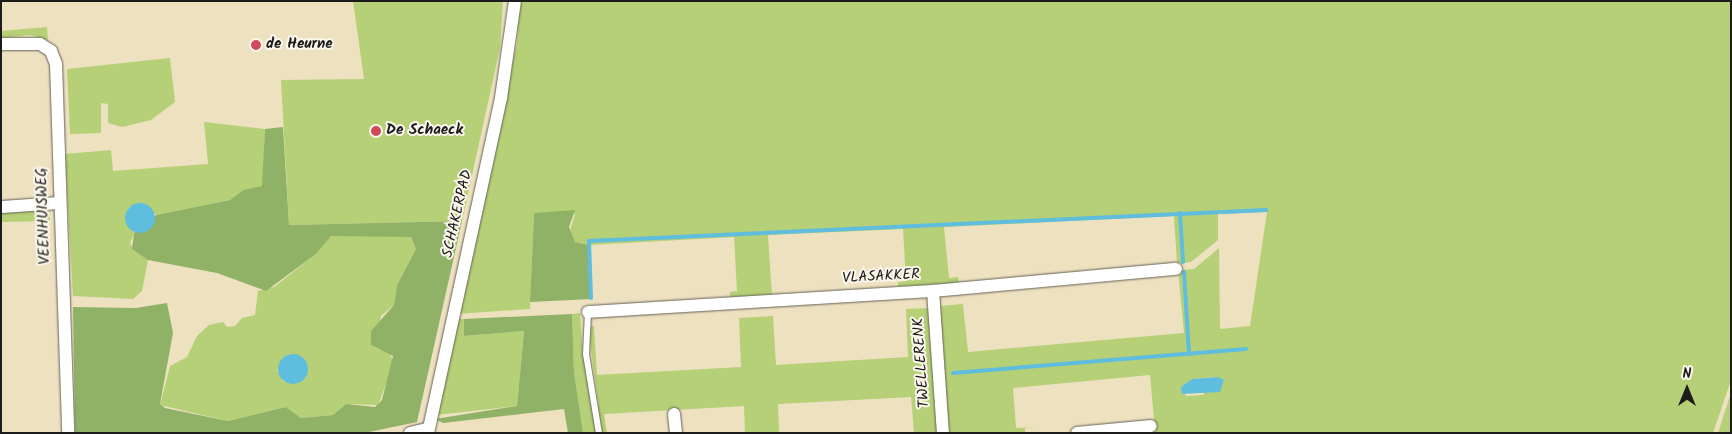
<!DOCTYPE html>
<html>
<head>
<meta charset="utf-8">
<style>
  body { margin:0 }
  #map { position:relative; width:1732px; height:434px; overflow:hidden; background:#ede1c0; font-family:Kalam,sans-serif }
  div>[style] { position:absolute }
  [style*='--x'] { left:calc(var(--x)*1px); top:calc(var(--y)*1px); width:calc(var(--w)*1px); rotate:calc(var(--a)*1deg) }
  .green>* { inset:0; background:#b5d076 }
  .forest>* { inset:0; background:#90b267 }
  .water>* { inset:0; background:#5fbddd }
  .round { border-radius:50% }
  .stream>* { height:4px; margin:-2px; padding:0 2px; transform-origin:2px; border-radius:2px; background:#5fbddd }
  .roads { filter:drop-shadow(0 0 1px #656155) drop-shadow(0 0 1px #656155) }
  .lane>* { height:6px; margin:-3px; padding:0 3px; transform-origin:3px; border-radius:3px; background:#fff }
  .street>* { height:12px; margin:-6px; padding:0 6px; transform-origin:6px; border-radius:6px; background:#fff }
  .dots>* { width:14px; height:14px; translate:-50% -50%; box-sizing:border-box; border:2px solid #fbf7ec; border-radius:50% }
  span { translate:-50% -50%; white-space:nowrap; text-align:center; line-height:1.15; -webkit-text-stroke:4px #fbf7ec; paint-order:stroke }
  .poi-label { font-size:15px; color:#1c1c1c; font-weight:700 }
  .left { translate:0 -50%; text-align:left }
  .street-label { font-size:15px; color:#1c1c1c }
  .frame { position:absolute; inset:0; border:2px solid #1c1c1c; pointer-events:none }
  .north { position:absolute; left:1662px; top:364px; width:50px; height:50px; -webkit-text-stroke:4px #fbf7ec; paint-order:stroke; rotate:0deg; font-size:14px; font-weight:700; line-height:20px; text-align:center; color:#1c1c1c }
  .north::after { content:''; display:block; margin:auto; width:18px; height:22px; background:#1c1c1c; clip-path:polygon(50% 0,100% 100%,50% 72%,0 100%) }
</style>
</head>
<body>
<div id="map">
  <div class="green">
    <i style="clip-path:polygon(353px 1px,503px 1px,500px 48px,462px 221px,289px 225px,281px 80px,364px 79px)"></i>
    <i style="clip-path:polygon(evenodd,520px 1px,1731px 1px,1731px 380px,1713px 433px,1122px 433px,1155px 430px,1150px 375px,1013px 388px,1016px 428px,1038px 427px,1025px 428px,1025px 433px,948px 433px,940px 306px,963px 304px,968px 352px,1184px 333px,1178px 270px,1194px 269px,1219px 248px,1220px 329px,1250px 326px,1267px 212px,1218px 214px,1218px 240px,1191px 262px,1177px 264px,1174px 216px,944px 227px,949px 278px,958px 277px,959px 283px,898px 287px,898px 282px,906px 281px,903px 229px,768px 235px,772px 295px,730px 297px,730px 292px,737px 291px,734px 237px,589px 245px,575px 242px,570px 231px,575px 214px,534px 213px,530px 309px,457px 314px,517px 43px,520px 1px,1215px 377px,1203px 395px,1186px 396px,1181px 387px,1192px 379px,1215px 377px)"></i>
    <i style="clip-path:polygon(47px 27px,48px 40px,30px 35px,1px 38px,1px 31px)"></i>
    <i style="clip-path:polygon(170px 58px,175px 102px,151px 120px,122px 127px,108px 123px,108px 104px,101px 103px,101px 133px,70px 134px,67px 69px)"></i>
    <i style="clip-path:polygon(204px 122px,265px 129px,263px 186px,243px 190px,230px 200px,156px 215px,144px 203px,133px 205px,128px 208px,134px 233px,130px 244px,148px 260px,142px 291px,133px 299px,73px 296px,65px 154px,111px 150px,113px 171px,208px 164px)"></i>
    <i style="clip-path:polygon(39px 210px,49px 213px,50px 221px,1px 222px,1px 213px)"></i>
    <i style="clip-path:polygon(evenodd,401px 234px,411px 237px,416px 249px,397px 285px,394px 305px,381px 316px,375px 348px,389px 352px,394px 363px,378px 405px,346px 404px,333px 415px,301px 418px,286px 407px,228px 421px,160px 405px,170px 366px,187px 357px,197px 336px,209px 325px,223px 322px,227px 327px,235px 326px,242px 318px,255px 315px,258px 291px,274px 287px,316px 254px,325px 241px,331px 236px,401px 234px,289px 354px,302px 357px,284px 382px,277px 370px,289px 354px)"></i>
    <i style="clip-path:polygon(930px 308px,938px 433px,914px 433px,911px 397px,778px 404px,779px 433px,745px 433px,744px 406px,604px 414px,607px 433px,602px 433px,588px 327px,594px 326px,597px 375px,741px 367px,739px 318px,773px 316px,776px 365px,908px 357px,906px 309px)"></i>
    <i style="clip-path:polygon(580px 313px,583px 355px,596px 433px,583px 433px,574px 372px,572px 314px)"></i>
    <i style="clip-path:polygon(456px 319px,464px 319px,465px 336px,524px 331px,517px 406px,436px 415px)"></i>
    <i style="clip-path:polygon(1731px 393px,1731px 433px,1718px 433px)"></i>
  </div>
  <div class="forest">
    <i style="clip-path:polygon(283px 127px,289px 225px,462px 221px,417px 422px,364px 433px,75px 433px,73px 307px,136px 308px,167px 303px,173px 333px,160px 404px,165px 408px,228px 421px,286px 407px,301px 418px,333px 415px,346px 404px,375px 407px,382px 400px,393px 356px,371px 345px,371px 331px,394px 305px,397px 285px,416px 249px,411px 237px,331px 236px,316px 254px,266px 291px,217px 273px,148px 260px,132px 249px,134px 233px,156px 215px,230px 200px,243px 190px,262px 186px,265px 129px)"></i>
    <i style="clip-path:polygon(575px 210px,569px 227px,575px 242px,589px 245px,592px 299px,530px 302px,534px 213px)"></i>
    <i style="clip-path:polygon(572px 314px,574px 372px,583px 433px,568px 433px,564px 409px,443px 423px,435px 419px,517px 406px,524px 331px,464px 336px,464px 319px)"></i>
  </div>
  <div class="water">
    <i class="round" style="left:125px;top:203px;width:30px;height:30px"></i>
    <i class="round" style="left:278px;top:354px;width:30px;height:30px"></i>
    <i style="clip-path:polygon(1218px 377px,1224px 380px,1220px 392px,1182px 394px,1181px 387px,1192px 379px)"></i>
  </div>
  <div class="stream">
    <i style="--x:1180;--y:213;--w:49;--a:86.5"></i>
    <i style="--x:1184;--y:272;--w:82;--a:86.5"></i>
    <i style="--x:591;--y:298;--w:57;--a:-92"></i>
    <i style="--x:589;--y:241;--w:678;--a:-2.62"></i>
    <i style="--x:953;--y:373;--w:294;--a:-4.7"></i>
  </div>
  <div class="roads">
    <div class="lane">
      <i style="--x:588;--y:312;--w:42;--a:92.7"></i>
      <i style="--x:586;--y:354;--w:80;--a:80.7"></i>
    </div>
    <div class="street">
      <i style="--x:1;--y:44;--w:39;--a:0"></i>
      <i style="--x:40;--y:44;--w:13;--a:32"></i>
      <i style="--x:51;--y:51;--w:14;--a:69"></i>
      <i style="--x:56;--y:64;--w:369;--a:88.1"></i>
      <i style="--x:1;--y:207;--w:59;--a:-3.9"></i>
      <i style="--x:933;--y:291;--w:142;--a:86"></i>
      <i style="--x:588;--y:312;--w:346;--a:-3.5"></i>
      <i style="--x:933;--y:291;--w:244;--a:-5.2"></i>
      <i style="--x:674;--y:414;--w:19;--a:84"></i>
      <i style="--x:410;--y:433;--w:18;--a:-13"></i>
      <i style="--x:428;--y:433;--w:343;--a:-77.7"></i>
      <i style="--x:501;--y:98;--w:98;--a:-81.8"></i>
      <i style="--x:1077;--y:433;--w:74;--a:-5.4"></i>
    </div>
  </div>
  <div class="dots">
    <i style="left:256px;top:45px;background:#d1495b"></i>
    <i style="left:376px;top:131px;background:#d1495b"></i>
  </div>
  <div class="poi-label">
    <span class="left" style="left:266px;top:45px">de Heurne</span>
    <span class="left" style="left:386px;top:131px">De Schaeck</span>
  </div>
  <div class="street-label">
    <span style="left:458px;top:214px;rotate:-77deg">SCHAKERPAD</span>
    <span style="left:44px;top:216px;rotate:-92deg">VEENHUISWEG</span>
    <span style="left:881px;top:277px;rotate:-3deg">VLASAKKER</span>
    <span style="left:922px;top:363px;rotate:-94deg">TWELLERENK</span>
  </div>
  <div class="frame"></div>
  <div class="north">N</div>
</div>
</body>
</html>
